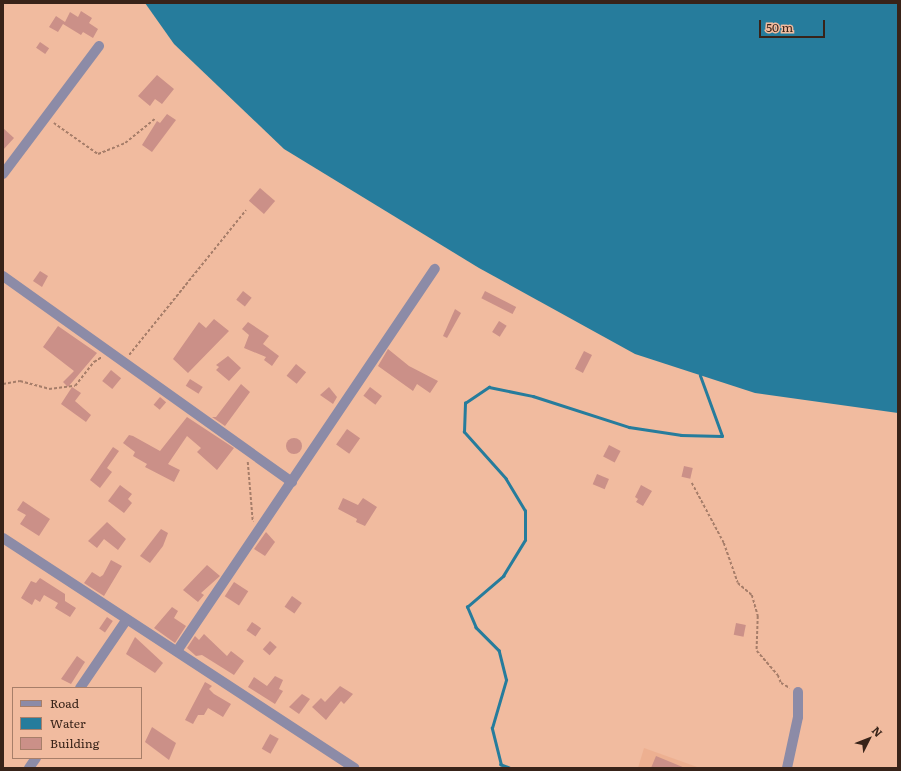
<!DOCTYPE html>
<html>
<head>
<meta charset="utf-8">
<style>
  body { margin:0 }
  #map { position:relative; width:901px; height:771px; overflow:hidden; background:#f1bb9f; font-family:Literata,serif }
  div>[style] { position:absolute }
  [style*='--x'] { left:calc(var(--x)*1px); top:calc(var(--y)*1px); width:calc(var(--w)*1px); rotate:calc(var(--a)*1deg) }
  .built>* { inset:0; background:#edb091 }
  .water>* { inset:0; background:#267c9c }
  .stream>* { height:2.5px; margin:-1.25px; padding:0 1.25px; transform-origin:1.25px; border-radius:1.25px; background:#267c9c }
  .building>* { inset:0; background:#cb9088; transform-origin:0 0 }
  .round { border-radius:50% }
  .path>* { height:1.5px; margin-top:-0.75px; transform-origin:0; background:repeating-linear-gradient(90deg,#a67d69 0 3px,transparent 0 5px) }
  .minor>* { height:10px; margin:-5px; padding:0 5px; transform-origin:5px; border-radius:5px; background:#8c8ba7 }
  span { translate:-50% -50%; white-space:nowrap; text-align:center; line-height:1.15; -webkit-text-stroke:3.5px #f1bb9f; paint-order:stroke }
  .frame { position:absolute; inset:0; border:4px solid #382319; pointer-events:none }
  .legend { position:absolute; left:12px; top:687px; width:130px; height:72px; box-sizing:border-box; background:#f1bb9f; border:1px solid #a77e69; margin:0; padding:5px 7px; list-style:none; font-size:12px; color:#382319 }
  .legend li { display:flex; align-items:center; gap:8px; height:20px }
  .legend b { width:20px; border:1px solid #a77e69 }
  .north { position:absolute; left:849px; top:719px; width:40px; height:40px; -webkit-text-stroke:3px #f1bb9f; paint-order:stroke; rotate:48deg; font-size:11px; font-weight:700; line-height:16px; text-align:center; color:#382319 }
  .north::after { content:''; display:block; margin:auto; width:14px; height:18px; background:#382319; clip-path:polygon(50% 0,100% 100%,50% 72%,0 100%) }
  .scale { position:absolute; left:759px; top:20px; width:66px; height:18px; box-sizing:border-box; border:2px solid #382319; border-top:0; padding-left:5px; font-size:12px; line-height:14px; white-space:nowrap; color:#382319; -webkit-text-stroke:3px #f1bb9f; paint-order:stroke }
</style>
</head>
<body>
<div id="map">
  <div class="built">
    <i style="clip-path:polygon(644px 748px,700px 768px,638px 768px)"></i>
  </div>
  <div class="water">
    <i style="clip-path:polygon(145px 3px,898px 3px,898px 413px,755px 393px,635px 354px,479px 268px,284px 149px,174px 44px)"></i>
  </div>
  <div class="stream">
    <i style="--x:509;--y:768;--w:9;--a:-159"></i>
    <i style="--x:501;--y:765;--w:38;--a:-104"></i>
    <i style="--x:492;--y:728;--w:50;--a:-73.7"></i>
    <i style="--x:506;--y:680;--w:30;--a:-104"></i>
    <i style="--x:499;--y:651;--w:33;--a:-135"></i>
    <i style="--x:476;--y:628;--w:23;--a:-113"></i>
    <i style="--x:467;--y:607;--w:48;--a:-40.7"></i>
    <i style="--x:503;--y:576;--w:42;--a:-58.6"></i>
    <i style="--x:525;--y:540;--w:29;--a:-90"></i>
    <i style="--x:525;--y:511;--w:37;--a:-121"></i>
    <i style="--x:506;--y:479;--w:63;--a:-131.8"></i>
    <i style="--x:464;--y:432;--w:29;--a:-88"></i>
    <i style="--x:465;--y:403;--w:29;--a:-34"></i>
    <i style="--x:489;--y:387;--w:45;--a:11.6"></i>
    <i style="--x:533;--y:396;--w:101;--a:17.9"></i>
    <i style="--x:629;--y:427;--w:53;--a:8.7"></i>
    <i style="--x:681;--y:435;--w:41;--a:1.4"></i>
    <i style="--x:722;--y:436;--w:64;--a:-110.1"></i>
  </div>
  <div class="building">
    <i style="clip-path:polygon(81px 11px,92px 18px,89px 23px,98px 29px,93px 38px,83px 32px,81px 35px,63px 24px,58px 32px,49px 27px,56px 16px,65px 22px,70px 12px,78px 17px)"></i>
    <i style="left:40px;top:42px;width:11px;height:7px;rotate:34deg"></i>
    <i style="clip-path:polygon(157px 75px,174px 89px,162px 104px,155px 99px,150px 106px,138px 96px)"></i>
    <i style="clip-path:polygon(167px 114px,176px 120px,152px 152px,142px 145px,157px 121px,160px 123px)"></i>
    <i style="clip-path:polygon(3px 128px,14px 138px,3px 150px)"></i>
    <i style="left:260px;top:188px;width:20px;height:17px;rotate:41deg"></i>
    <i style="clip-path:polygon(40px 271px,48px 276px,42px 287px,33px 281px)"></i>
    <i style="left:243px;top:291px;width:11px;height:11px;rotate:38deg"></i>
    <i style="left:485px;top:291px;width:35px;height:8px;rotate:27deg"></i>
    <i style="clip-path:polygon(455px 309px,461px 313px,447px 338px,443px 336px)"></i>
    <i style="clip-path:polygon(214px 319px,229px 331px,188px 373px,173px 359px,199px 322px,206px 328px)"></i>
    <i style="left:499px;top:321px;width:9px;height:13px;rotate:32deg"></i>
    <i style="clip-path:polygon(248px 322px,269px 336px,263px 344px,279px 356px,272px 366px,264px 360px,266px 357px,244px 348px,249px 335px,242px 329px)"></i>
    <i style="clip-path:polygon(58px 326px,97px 353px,68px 387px,63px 382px,74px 371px,43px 347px)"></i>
    <i style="clip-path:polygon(388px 349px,409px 366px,438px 381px,430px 393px,417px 384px,413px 391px,378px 366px)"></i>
    <i style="left:584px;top:351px;width:9px;height:20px;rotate:27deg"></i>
    <i style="clip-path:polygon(228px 356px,241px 368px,229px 381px,216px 370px,219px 367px,216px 365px)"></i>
    <i style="left:296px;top:364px;width:13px;height:15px;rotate:39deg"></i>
    <i style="left:111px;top:370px;width:13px;height:14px;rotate:39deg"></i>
    <i style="left:190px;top:379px;width:15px;height:8px;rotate:32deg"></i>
    <i style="clip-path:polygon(241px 384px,250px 392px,225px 426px,212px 417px,216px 417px)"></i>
    <i style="clip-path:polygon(72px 387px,81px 393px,75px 401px,91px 415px,86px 422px,61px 404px)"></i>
    <i style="clip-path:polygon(329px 387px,337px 397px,333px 404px,320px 395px)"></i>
    <i style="left:370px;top:387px;width:15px;height:11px;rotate:37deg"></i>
    <i style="left:160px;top:397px;width:8px;height:10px;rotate:40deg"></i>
    <i style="clip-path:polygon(187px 417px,234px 448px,217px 470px,197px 452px,201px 448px,187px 436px,168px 464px,180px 470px,174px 482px,145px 467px,147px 464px,133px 456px,135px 452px,123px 443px,129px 435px,133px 436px,160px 451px)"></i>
    <i style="left:347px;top:429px;width:16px;height:19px;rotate:35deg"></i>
    <i class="round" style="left:286px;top:438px;width:16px;height:16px"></i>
    <i style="left:609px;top:445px;width:13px;height:13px;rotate:27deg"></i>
    <i style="clip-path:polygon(113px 447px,119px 451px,107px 468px,112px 472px,100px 488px,90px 480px)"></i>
    <i style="left:684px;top:466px;width:9px;height:11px;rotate:13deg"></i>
    <i style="left:597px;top:474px;width:13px;height:11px;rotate:23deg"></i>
    <i style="clip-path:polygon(120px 485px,132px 494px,128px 499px,132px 503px,124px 513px,108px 501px)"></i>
    <i style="clip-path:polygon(641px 485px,652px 491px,643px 506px,636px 502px,638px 499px,635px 497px)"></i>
    <i style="clip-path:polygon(343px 498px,358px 505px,363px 498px,377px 507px,365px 526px,356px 522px,357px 519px,338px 509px)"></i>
    <i style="clip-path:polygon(23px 501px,50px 519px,39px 536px,20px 524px,26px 515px,17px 510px)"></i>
    <i style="clip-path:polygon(107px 522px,126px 539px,118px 550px,104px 539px,97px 548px,88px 541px)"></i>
    <i style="clip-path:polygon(161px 529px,168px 533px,163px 546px,150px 563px,140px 556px)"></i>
    <i style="clip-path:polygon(266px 532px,275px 542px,265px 556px,254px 549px)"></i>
    <i style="clip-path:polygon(111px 560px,122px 566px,104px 596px,84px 583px,92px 572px,100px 577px,103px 575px)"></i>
    <i style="clip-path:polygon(207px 565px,220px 576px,201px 593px,204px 595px,198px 602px,183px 590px)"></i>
    <i style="clip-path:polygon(40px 578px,65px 594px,65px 601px,76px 608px,70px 617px,55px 608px,58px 603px,44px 595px,40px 602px,35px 599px,32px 605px,21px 598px,31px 581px,36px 583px)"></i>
    <i style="left:234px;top:582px;width:17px;height:17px;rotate:33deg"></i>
    <i style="left:292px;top:596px;width:12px;height:13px;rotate:35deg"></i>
    <i style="clip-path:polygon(172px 607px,178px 611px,174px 618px,186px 626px,175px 643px,154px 628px)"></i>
    <i style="left:107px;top:617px;width:7px;height:14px;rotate:34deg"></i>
    <i style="left:252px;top:622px;width:11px;height:10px;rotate:34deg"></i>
    <i style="left:736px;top:623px;width:10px;height:12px;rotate:11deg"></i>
    <i style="clip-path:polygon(204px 634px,227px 656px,231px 651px,244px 661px,234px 675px,202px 655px,196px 656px,187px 648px,195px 636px,199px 640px)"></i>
    <i style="clip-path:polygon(135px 637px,163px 663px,155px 673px,126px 654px)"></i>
    <i style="left:270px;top:641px;width:9px;height:11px;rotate:41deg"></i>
    <i style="clip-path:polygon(77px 656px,85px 662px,71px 684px,61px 679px)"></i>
    <i style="clip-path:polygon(275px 676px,283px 680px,279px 689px,283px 691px,275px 704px,248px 687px,254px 677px,267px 686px)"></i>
    <i style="clip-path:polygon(205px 682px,212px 686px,209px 689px,214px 694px,231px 704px,223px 717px,208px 708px,204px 715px,198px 715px,193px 724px,185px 720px)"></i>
    <i style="clip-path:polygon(340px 686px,353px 694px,344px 704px,341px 701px,326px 720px,312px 707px,321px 698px,325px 702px)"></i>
    <i style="clip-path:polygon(302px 694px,310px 699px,299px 714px,289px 707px)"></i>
    <i style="clip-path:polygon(152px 727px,176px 743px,169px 760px,145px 742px)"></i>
    <i style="left:270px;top:734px;width:10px;height:17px;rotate:29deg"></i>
    <i style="clip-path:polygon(656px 756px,685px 768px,651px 768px)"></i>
  </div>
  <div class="path">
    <i style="--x:54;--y:123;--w:54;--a:35.2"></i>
    <i style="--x:98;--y:154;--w:29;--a:-22"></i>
    <i style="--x:125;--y:143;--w:38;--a:-39"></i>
    <i style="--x:129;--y:355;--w:186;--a:-51.1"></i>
    <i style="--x:3;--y:384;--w:17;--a:-10"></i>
    <i style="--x:20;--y:381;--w:30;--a:15"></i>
    <i style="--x:49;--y:389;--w:26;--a:-7"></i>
    <i style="--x:75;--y:386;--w:31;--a:-52"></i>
    <i style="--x:94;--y:362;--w:9;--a:-32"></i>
    <i style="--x:248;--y:462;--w:60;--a:85.2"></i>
    <i style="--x:692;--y:483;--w:68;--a:61.9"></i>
    <i style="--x:724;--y:543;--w:42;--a:70.7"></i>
    <i style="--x:738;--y:583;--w:18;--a:41"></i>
    <i style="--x:752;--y:595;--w:22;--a:74"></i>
    <i style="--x:758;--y:616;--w:35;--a:92"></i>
    <i style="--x:757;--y:651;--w:32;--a:49"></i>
    <i style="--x:778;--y:675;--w:9;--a:69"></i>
    <i style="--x:781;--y:683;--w:10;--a:29"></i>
  </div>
  <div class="minor">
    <i style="--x:3;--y:174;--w:160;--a:-53.1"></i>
    <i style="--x:3;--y:276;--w:355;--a:35.5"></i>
    <i style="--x:3;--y:538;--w:420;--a:33.2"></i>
    <i style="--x:177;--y:651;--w:461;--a:-56"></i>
    <i style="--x:80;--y:688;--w:83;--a:-55.7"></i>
    <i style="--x:29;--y:768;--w:12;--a:-55"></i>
    <i style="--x:787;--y:768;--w:52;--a:-77.8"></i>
    <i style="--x:798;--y:717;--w:25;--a:-90"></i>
  </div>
  <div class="frame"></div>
  <ul class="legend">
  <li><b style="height:5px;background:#8c8ba7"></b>Road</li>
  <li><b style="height:11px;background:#267c9c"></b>Water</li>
  <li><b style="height:11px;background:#cb9088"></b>Building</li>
  </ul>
  <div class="north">N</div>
  <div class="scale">50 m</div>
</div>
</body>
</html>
